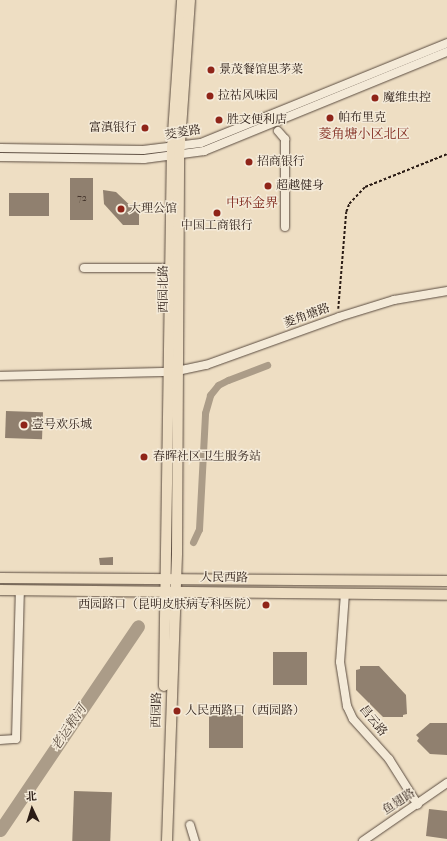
<!DOCTYPE html>
<html>
<head>
<meta charset="utf-8">
<style>
  body { margin:0 }
  #map { position:relative; width:447px; height:841px; overflow:hidden; background:#eedec3; font-family:"IM FELL French Canon","Noto Serif SC",serif }
  div>[style] { position:absolute }
  [style*='--x'] { left:calc(var(--x)*1px); top:calc(var(--y)*1px); width:calc(var(--w)*1px); rotate:calc(var(--a)*1deg) }
  .canal>* { height:7px; margin:-3.5px; padding:0 3.5px; transform-origin:3.5px; border-radius:3.5px; background:#ab9c88 }
  .river>* { height:13px; margin:-6.5px; padding:0 6.5px; transform-origin:6.5px; border-radius:6.5px; background:#ab9c88 }
  .building>* { inset:0; background:#90806f; transform-origin:0 0 }
  .path>* { height:1.5px; margin-top:-0.75px; transform-origin:0; background:repeating-linear-gradient(90deg,#2a1b14 0 3px,transparent 0 5px) }
  .roads { filter:drop-shadow(0 0 1px #5b4c40) drop-shadow(0 0 1px #5b4c40) }
  .minor>* { height:8px; margin:-4px; padding:0 4px; transform-origin:4px; border-radius:4px; background:#f4ead8 }
  .major>* { height:10px; margin:-5px; padding:0 5px; transform-origin:5px; border-radius:5px; background:#eedec3 }
  .dots>* { width:11px; height:11px; translate:-50% -50%; box-sizing:border-box; border:2px solid #f4ead8; border-radius:50% }
  span { translate:-50% -50%; white-space:nowrap; text-align:center; line-height:1.15; -webkit-text-stroke:3px #f4ead8; paint-order:stroke }
  .number-label { font-size:10px; color:#44342b }
  .number-label span { -webkit-text-stroke-width:0 }
  .poi-label { font-size:12px; color:#2a1b14 }
  .left { translate:0 -50%; text-align:left }
  .right { translate:-100% -50%; text-align:right }
  .street-label { font-size:12px; color:#2a1b14 }
  .neighbourhood-label { font-size:13px; color:#7a1f14 }
  .water-label { font-size:13px; color:#5e4f42; font-style:italic }
  .north { position:absolute; left:12px; top:789px; width:40px; height:40px; -webkit-text-stroke:3px #f4ead8; paint-order:stroke; rotate:356deg; font-size:11px; font-weight:700; line-height:16px; text-align:center; color:#2a1b14 }
  .north::after { content:''; display:block; margin:auto; width:14px; height:18px; background:#2a1b14; clip-path:polygon(50% 0,100% 100%,50% 72%,0 100%) }
</style>
</head>
<body>
<div id="map">
  <div class="canal">
    <i style="--x:193;--y:542;--w:14;--a:-65"></i>
    <i style="--x:199;--y:529;--w:116;--a:-87"></i>
    <i style="--x:205;--y:413;--w:19;--a:-74"></i>
    <i style="--x:210;--y:395;--w:13;--a:-51"></i>
    <i style="--x:218;--y:385;--w:11;--a:-27"></i>
    <i style="--x:228;--y:380;--w:42;--a:-21"></i>
  </div>
  <div class="river">
    <i style="--x:0;--y:830;--w:246;--a:-55.9"></i>
  </div>
  <div class="building">
    <i style="left:70px;top:178px;width:23px;height:42px"></i>
    <i style="clip-path:polygon(103px 190px,116px 192px,139px 214px,139px 225px,123px 225px,104px 204px)"></i>
    <i style="left:9px;top:193px;width:40px;height:23px"></i>
    <i style="left:6px;top:411px;width:37px;height:27px;rotate:2deg"></i>
    <i style="clip-path:polygon(113px 557px,113px 565px,100px 565px,99px 558px)"></i>
    <i style="left:273px;top:652px;width:34px;height:33px"></i>
    <i style="clip-path:polygon(360px 666px,379px 666px,406px 695px,407px 714px,403px 715px,403px 717px,383px 717px,356px 690px,356px 670px,360px 669px)"></i>
    <i style="left:209px;top:713px;width:34px;height:35px"></i>
    <i style="clip-path:polygon(430px 723px,447px 723px,447px 755px,430px 754px,417px 741px,419px 738px,416px 735px)"></i>
    <i style="left:74px;top:791px;width:38px;height:50px;rotate:2deg"></i>
    <i style="clip-path:polygon(429px 809px,447px 811px,447px 839px,426px 836px)"></i>
  </div>
  <div class="path">
    <i style="--x:338;--y:309;--w:97;--a:-85.3"></i>
    <i style="--x:346;--y:212;--w:9;--a:-69"></i>
    <i style="--x:349;--y:204;--w:23;--a:-47"></i>
    <i style="--x:365;--y:187;--w:88;--a:-21.9"></i>
  </div>
  <div class="roads">
    <div class="minor">
      <i style="--x:278;--y:131;--w:11;--a:49"></i>
      <i style="--x:285;--y:139;--w:88;--a:90"></i>
      <i style="--x:0;--y:148;--w:143;--a:0.8"></i>
      <i style="--x:143;--y:150;--w:58;--a:-6.9"></i>
      <i style="--x:201;--y:143;--w:266;--a:-22.1"></i>
      <i style="--x:0;--y:157;--w:144;--a:0.8"></i>
      <i style="--x:144;--y:159;--w:61;--a:-7.6"></i>
      <i style="--x:204;--y:151;--w:262;--a:-22.2"></i>
      <i style="--x:84;--y:268;--w:85;--a:0"></i>
      <i style="--x:177;--y:371;--w:30;--a:-12"></i>
      <i style="--x:206;--y:365;--w:141;--a:-19.8"></i>
      <i style="--x:339;--y:317;--w:58;--a:-17.2"></i>
      <i style="--x:394;--y:300;--w:54;--a:-9.6"></i>
      <i style="--x:0;--y:376;--w:168;--a:-1.4"></i>
      <i style="--x:345;--y:593;--w:69;--a:94.1"></i>
      <i style="--x:340;--y:662;--w:45;--a:81"></i>
      <i style="--x:347;--y:706;--w:14;--a:65"></i>
      <i style="--x:353;--y:719;--w:54;--a:48"></i>
      <i style="--x:389;--y:759;--w:54;--a:57.8"></i>
      <i style="--x:0;--y:740;--w:16;--a:-4"></i>
      <i style="--x:16;--y:739;--w:149;--a:-88.5"></i>
      <i style="--x:190;--y:825;--w:17;--a:73"></i>
      <i style="--x:363;--y:841;--w:102;--a:-34.6"></i>
    </div>
    <div class="major">
      <i style="--x:0;--y:578;--w:447;--a:0.4"></i>
      <i style="--x:0;--y:590;--w:447;--a:0.6"></i>
      <i style="--x:164;--y:686;--w:538;--a:-89.15"></i>
      <i style="--x:172;--y:148;--w:148;--a:-86.1"></i>
      <i style="--x:167;--y:841;--w:288;--a:-88"></i>
      <i style="--x:177;--y:553;--w:396;--a:-89.7"></i>
      <i style="--x:179;--y:157;--w:157;--a:-86"></i>
    </div>
  </div>
  <div class="dots">
    <i style="left:211px;top:70px;background:#8f2418"></i>
    <i style="left:210px;top:96px;background:#8f2418"></i>
    <i style="left:375px;top:98px;background:#8f2418"></i>
    <i style="left:330px;top:118px;background:#8f2418"></i>
    <i style="left:219px;top:120px;background:#8f2418"></i>
    <i style="left:145px;top:128px;background:#8f2418"></i>
    <i style="left:249px;top:162px;background:#8f2418"></i>
    <i style="left:268px;top:186px;background:#8f2418"></i>
    <i style="left:121px;top:209px;background:#8f2418"></i>
    <i style="left:217px;top:213px;background:#8f2418"></i>
    <i style="left:24px;top:425px;background:#8f2418"></i>
    <i style="left:144px;top:457px;background:#8f2418"></i>
    <i style="left:266px;top:605px;background:#8f2418"></i>
    <i style="left:177px;top:711px;background:#8f2418"></i>
  </div>
  <div class="number-label">
    <span style="left:82px;top:199px">72</span>
  </div>
  <div class="poi-label">
    <span class="left" style="left:219px;top:70px">景茂餐馆思茅菜</span>
    <span class="left" style="left:218px;top:96px">拉祜风味园</span>
    <span class="left" style="left:383px;top:98px">魔维虫控</span>
    <span class="left" style="left:338px;top:118px">帕布里克</span>
    <span class="left" style="left:227px;top:120px">胜文便利店</span>
    <span class="right" style="left:137px;top:128px">富滇银行</span>
    <span class="left" style="left:257px;top:162px">招商银行</span>
    <span class="left" style="left:276px;top:186px">超越健身</span>
    <span class="left" style="left:129px;top:209px">大理公馆</span>
    <span style="left:217px;top:226px">中国工商银行</span>
    <span class="left" style="left:32px;top:425px">壹号欢乐城</span>
    <span class="left" style="left:153px;top:457px">春晖社区卫生服务站</span>
    <span class="right" style="left:258px;top:605px">西园路口（昆明皮肤病专科医院）</span>
    <span class="left" style="left:185px;top:711px">人民西路口（西园路）</span>
  </div>
  <div class="street-label">
    <span style="left:183px;top:133px;rotate:-10deg">茭菱路</span>
    <span style="left:164px;top:289px;rotate:-90deg">西园北路</span>
    <span style="left:307px;top:316px;rotate:-20deg">菱角塘路</span>
    <span style="left:224px;top:578px;rotate:1deg">人民西路</span>
    <span style="left:157px;top:710px;rotate:-89deg">西园路</span>
    <span style="left:373px;top:721px;rotate:51deg">昌云路</span>
    <span style="left:399px;top:802px;rotate:-33deg">鱼翅路</span>
  </div>
  <div class="neighbourhood-label">
    <span style="left:364px;top:134px">菱角塘小区北区</span>
    <span style="left:252px;top:203px">中环金界</span>
  </div>
  <div class="water-label">
    <span style="left:69px;top:728px;rotate:-56deg">老运粮河</span>
  </div>
  <div class="north">北</div>
</div>
</body>
</html>
